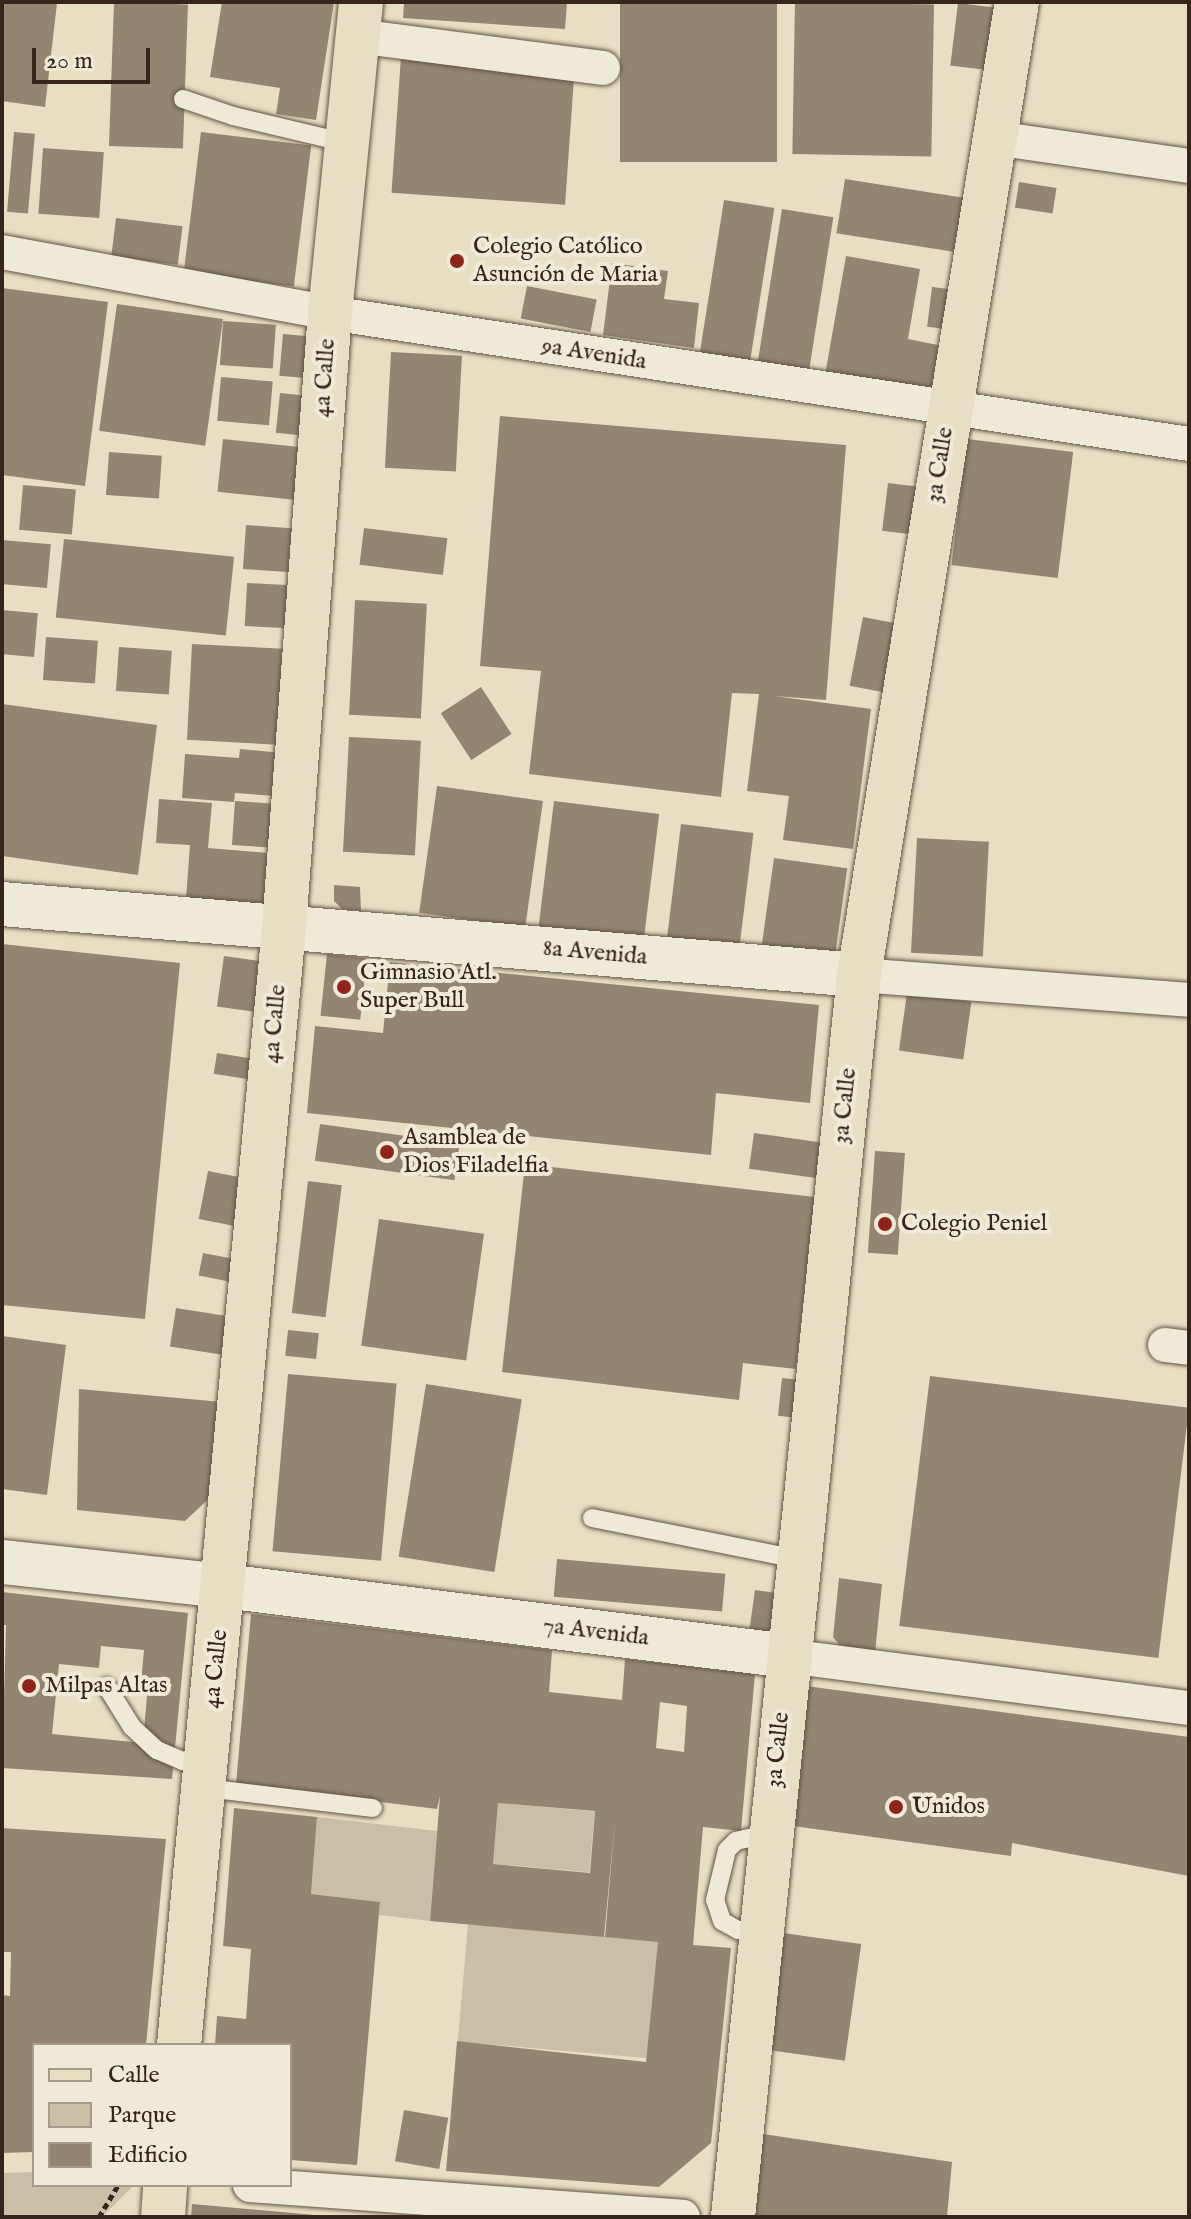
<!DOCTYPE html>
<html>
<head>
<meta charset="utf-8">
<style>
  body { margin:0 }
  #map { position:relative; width:1191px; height:2219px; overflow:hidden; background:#e7dfc3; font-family:"IM FELL English",serif }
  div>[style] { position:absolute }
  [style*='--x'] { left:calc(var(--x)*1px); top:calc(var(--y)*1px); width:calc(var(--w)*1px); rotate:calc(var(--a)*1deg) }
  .green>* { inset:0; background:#c9bfa7; transform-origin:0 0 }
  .building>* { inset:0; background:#928673; transform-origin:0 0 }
  .path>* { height:5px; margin-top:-2.5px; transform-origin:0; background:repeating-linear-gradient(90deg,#36251d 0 6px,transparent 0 10px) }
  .roads { filter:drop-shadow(0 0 2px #625446) drop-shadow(0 0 2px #625446) }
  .service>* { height:18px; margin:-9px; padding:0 9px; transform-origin:9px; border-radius:9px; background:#efead8 }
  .minor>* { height:34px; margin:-17px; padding:0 17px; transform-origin:17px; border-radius:17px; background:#efead8 }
  .tertiary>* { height:44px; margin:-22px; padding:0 22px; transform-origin:22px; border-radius:22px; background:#efead8 }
  .primary>* { height:44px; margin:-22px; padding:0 22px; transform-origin:22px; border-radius:22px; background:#e7dfc3 }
  .dots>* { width:22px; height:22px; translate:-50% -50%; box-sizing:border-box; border:4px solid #efead8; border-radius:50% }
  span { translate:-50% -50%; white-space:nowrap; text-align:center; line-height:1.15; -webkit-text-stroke:8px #efead8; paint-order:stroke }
  .poi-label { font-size:24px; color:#36251d }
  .left { translate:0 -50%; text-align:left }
  .street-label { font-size:24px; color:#36251d }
  .frame { position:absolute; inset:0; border:4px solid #36251d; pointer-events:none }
  .legend { position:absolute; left:32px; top:2043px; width:260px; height:144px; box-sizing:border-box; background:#efead8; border:2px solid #a59b8d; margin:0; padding:10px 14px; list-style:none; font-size:24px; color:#36251d }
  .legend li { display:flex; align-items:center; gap:16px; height:40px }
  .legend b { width:40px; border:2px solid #a59b8d }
  .scale { position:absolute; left:32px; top:48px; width:118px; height:36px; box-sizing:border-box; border:4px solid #36251d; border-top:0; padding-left:10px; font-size:24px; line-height:28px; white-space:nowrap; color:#36251d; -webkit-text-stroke:6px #efead8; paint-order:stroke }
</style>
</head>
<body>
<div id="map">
  <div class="green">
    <i style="left:498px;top:1803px;width:97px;height:61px;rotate:5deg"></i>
    <i style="clip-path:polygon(317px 1817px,437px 1831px,430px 1921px,379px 1915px,380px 1902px,311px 1894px)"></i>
    <i style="left:468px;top:1924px;width:191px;height:118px;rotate:5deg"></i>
    <i style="clip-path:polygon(34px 2172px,34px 2185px,134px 2185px,102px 2217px,2px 2217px,2px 2173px)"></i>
  </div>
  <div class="building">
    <i style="clip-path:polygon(2px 2px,57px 3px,45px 107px,2px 101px)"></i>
    <i style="left:114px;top:2px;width:74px;height:144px;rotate:2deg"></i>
    <i style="clip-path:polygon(222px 2px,334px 2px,316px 120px,276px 114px,280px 88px,210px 77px)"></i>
    <i style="clip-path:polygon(404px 2px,567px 2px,565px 29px,403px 18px)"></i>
    <i style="left:620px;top:2px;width:157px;height:160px"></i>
    <i style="left:795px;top:2px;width:139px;height:152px;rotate:1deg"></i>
    <i style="left:958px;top:3px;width:51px;height:63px;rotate:7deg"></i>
    <i style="left:401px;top:57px;width:174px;height:136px;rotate:4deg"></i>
    <i style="left:14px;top:132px;width:21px;height:80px;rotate:5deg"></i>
    <i style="left:201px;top:132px;width:111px;height:142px;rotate:7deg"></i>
    <i style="left:43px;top:148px;width:61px;height:66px;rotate:4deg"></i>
    <i style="left:845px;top:179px;width:123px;height:55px;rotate:9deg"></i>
    <i style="left:1019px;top:182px;width:38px;height:26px;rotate:9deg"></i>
    <i style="left:724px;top:200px;width:51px;height:158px;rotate:9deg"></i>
    <i style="left:782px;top:209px;width:52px;height:158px;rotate:9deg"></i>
    <i style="left:116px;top:218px;width:67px;height:39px;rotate:7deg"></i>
    <i style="clip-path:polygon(846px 256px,920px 269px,908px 339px,948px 347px,939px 395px,825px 375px)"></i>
    <i style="clip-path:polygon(612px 263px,668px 271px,664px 299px,699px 303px,694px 348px,603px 335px)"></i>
    <i style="left:527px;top:286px;width:71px;height:33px;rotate:11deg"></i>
    <i style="left:932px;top:287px;width:35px;height:40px;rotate:7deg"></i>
    <i style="clip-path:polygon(2px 288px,108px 302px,85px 486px,2px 475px)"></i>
    <i style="left:117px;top:304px;width:107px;height:128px;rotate:8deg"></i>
    <i style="left:223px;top:321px;width:53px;height:44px;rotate:4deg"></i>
    <i style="left:283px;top:334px;width:37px;height:42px;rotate:5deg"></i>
    <i style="left:391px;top:352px;width:71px;height:116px;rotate:3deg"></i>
    <i style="left:221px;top:377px;width:52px;height:44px;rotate:5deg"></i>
    <i style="left:280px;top:393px;width:36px;height:40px;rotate:6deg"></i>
    <i style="clip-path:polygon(500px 416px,846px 445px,826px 700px,774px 696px,871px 709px,853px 849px,783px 840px,789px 796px,747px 791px,759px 694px,732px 693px,721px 797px,529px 774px,541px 671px,480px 666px)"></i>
    <i style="left:223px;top:439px;width:98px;height:53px;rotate:6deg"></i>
    <i style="left:967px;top:439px;width:107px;height:127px;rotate:7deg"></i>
    <i style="left:109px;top:452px;width:53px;height:43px;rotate:4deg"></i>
    <i style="left:888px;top:483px;width:39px;height:48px;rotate:7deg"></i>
    <i style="left:23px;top:485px;width:53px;height:45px;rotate:5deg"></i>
    <i style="left:246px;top:525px;width:52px;height:44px;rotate:4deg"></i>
    <i style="left:364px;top:528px;width:84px;height:37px;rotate:7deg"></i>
    <i style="left:64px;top:539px;width:171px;height:79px;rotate:6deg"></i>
    <i style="left:2px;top:540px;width:49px;height:44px;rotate:5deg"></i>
    <i style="left:247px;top:583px;width:52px;height:43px;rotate:3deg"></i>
    <i style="left:355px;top:600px;width:72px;height:115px;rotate:3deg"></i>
    <i style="left:2px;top:610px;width:36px;height:44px;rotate:5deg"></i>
    <i style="left:863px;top:617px;width:49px;height:70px;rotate:11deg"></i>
    <i style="left:46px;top:637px;width:52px;height:43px;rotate:4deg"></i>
    <i style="left:192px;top:644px;width:106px;height:96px;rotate:3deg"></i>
    <i style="left:119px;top:647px;width:53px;height:44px;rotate:4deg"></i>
    <i style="left:481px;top:687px;width:56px;height:48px;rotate:57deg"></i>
    <i style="clip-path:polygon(2px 704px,157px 725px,138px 875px,2px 856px)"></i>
    <i style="left:349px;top:737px;width:72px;height:115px;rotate:3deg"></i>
    <i style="clip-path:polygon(240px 749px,292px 754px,289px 797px,235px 793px,234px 802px,182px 798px,185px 754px,239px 758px)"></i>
    <i style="left:437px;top:786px;width:107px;height:128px;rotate:8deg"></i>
    <i style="clip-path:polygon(159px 799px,212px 803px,208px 848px,281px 854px,277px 907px,186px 899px,190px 845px,156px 843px)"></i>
    <i style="left:235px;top:801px;width:52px;height:44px;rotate:4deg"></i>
    <i style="left:554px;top:801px;width:106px;height:128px;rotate:7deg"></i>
    <i style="left:681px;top:824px;width:73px;height:115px;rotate:7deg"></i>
    <i style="left:917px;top:838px;width:72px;height:115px;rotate:3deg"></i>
    <i style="left:774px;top:858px;width:74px;height:89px;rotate:8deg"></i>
    <i style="clip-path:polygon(334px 885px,360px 887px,361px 911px,342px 909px,334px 901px)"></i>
    <i style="clip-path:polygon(2px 944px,180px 963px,145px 1319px,2px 1305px)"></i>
    <i style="left:327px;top:954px;width:40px;height:62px;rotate:6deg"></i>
    <i style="left:224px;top:956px;width:52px;height:51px;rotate:8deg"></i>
    <i style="clip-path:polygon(390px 962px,819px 1005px,810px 1103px,716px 1093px,711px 1155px,307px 1113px,315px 1026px,383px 1033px)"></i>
    <i style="left:907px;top:993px;width:65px;height:58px;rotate:8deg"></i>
    <i style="left:217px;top:1053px;width:46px;height:21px;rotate:9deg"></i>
    <i style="left:320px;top:1124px;width:141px;height:37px;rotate:8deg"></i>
    <i style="left:754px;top:1133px;width:80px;height:36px;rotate:8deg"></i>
    <i style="left:875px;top:1151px;width:30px;height:102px;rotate:4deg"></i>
    <i style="clip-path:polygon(525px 1164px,815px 1197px,796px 1369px,743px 1363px,739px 1400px,502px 1372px)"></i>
    <i style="left:208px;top:1171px;width:42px;height:49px;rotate:11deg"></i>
    <i style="left:308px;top:1181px;width:34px;height:133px;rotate:7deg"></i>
    <i style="left:379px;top:1219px;width:106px;height:128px;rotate:8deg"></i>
    <i style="left:203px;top:1253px;width:36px;height:23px;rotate:11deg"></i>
    <i style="left:176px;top:1308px;width:61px;height:39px;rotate:9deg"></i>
    <i style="left:288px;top:1330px;width:31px;height:26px;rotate:6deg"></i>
    <i style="clip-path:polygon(2px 1336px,66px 1345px,47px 1495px,2px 1489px)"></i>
    <i style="left:288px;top:1374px;width:109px;height:178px;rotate:5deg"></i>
    <i style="left:930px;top:1376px;width:261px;height:252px;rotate:7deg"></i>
    <i style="left:782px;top:1378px;width:28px;height:38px;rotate:6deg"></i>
    <i style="left:426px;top:1384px;width:97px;height:175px;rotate:9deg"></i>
    <i style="clip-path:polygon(79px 1389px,222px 1402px,217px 1491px,185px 1521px,77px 1510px)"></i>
    <i style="left:557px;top:1559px;width:169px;height:38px;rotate:5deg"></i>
    <i style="clip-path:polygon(839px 1578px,882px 1584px,875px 1653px,843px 1649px,833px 1637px)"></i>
    <i style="left:755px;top:1590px;width:28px;height:41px;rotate:8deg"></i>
    <i style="clip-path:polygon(evenodd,2px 1592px,188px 1613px,172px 1779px,2px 1768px,6px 1625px,2px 1625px,2px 1592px,101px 1646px,144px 1650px,141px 1682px,148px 1683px,143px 1743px,52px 1734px,59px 1664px,99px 1668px,101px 1646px)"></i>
    <i style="clip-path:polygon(evenodd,251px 1614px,552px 1650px,549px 1692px,622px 1700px,625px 1659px,755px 1674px,741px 1831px,703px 1827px,693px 1945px,731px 1948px,711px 2143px,659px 2187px,446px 2171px,457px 2041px,646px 2062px,658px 1942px,605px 1937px,615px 1820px,604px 1937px,430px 1921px,440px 1796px,437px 1809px,236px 1784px,251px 1614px,660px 1702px,687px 1706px,684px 1752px,656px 1748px,660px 1702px,251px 1614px,498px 1803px,595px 1811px,590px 1873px,493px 1864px,498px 1803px)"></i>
    <i style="clip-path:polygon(806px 1686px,1189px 1737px,1189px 1876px,1012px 1843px,1011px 1856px,793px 1826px)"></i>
    <i style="clip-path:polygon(234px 1808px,317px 1817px,311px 1894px,380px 1902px,357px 2165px,290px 2160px,290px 2045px,215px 2045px,217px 2016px,246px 2019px,251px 1949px,223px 1946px)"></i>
    <i style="clip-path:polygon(2px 1828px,166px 1839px,146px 2045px,34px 2045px,34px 2152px,2px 2153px,2px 1995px,10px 1996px,11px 1952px,2px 1952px)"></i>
    <i style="left:783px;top:1933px;width:79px;height:118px;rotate:8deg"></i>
    <i style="left:404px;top:2110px;width:45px;height:52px;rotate:10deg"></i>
    <i style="clip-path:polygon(763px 2134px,952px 2162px,947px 2217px,755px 2217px)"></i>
    <i style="clip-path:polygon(192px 2204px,315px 2215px,315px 2217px,191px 2217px)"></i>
  </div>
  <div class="path">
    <i style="--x:99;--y:2217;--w:37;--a:-59"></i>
  </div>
  <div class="roads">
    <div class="service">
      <i style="--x:183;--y:99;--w:53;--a:18.8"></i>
      <i style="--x:233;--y:116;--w:117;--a:13.3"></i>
      <i style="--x:592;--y:1518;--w:210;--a:11.3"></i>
      <i style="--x:107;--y:1687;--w:47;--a:58"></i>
      <i style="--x:132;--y:1727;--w:34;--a:43"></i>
      <i style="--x:157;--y:1750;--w:28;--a:23"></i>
      <i style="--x:183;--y:1761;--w:24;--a:9"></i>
      <i style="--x:205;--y:1788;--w:169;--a:6.8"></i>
      <i style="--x:761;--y:1934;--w:23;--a:-170"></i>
      <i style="--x:738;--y:1930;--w:18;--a:-151"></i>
      <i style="--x:722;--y:1921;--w:22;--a:-108"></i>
      <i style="--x:715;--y:1900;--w:51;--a:-76.5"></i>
      <i style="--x:727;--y:1850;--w:13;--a:-45"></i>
      <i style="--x:736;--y:1841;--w:35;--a:-13"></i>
    </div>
    <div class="minor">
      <i style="--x:357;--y:36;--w:248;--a:7.4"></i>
      <i style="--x:995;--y:138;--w:196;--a:8.2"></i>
      <i style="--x:2;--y:252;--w:334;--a:10.5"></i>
      <i style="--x:330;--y:313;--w:869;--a:8.67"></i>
      <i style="--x:859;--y:975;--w:331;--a:4.3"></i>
      <i style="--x:1165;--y:1345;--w:24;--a:7"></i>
      <i style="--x:788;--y:1656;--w:404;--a:7.4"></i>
      <i style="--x:250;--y:2185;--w:434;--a:4.2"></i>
    </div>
    <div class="tertiary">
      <i style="--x:2;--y:904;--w:860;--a:4.74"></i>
      <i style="--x:2;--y:1562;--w:223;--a:6.2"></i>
      <i style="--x:224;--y:1586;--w:568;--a:7.07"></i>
    </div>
    <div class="primary">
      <i style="--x:179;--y:2045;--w:1123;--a:-84.63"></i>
      <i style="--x:284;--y:927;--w:616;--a:-85.72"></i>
      <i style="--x:330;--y:313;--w:313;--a:-84.3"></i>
      <i style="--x:163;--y:2217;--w:32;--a:-86"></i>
      <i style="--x:733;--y:2217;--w:1248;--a:-84.21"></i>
      <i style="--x:859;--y:975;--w:986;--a:-80.78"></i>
    </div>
  </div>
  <div class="dots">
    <i style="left:457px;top:261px;background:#8f2418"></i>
    <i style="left:344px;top:987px;background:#8f2418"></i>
    <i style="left:387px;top:1152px;background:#8f2418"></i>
    <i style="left:885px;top:1224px;background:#8f2418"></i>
    <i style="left:29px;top:1686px;background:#8f2418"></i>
    <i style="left:896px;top:1807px;background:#8f2418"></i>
  </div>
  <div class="poi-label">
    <span class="left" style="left:473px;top:261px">Colegio Católico<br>Asunción de Maria</span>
    <span class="left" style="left:360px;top:987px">Gimnasio Atl.<br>Super Bull</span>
    <span class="left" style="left:403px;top:1152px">Asamblea de<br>Dios Filadelfia</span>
    <span class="left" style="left:901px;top:1224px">Colegio Peniel</span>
    <span class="left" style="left:45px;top:1686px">Milpas Altas</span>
    <span class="left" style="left:912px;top:1807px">Unidos</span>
  </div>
  <div class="street-label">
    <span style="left:594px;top:354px;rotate:9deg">9a Avenida</span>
    <span style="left:325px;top:378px;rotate:-86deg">4a Calle</span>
    <span style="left:940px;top:465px;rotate:-81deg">3a Calle</span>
    <span style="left:595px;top:953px;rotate:5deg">8a Avenida</span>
    <span style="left:275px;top:1024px;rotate:-85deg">4a Calle</span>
    <span style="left:845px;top:1106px;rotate:-84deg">3a Calle</span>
    <span style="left:596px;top:1632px;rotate:7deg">7a Avenida</span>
    <span style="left:216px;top:1669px;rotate:-84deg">4a Calle</span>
    <span style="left:778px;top:1750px;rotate:-84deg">3a Calle</span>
  </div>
  <div class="frame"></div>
  <ul class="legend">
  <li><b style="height:10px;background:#e7dfc3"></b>Calle</li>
  <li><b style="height:22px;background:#c9bfa7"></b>Parque</li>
  <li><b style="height:22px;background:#928673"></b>Edificio</li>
  </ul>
  <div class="scale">20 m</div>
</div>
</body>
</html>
